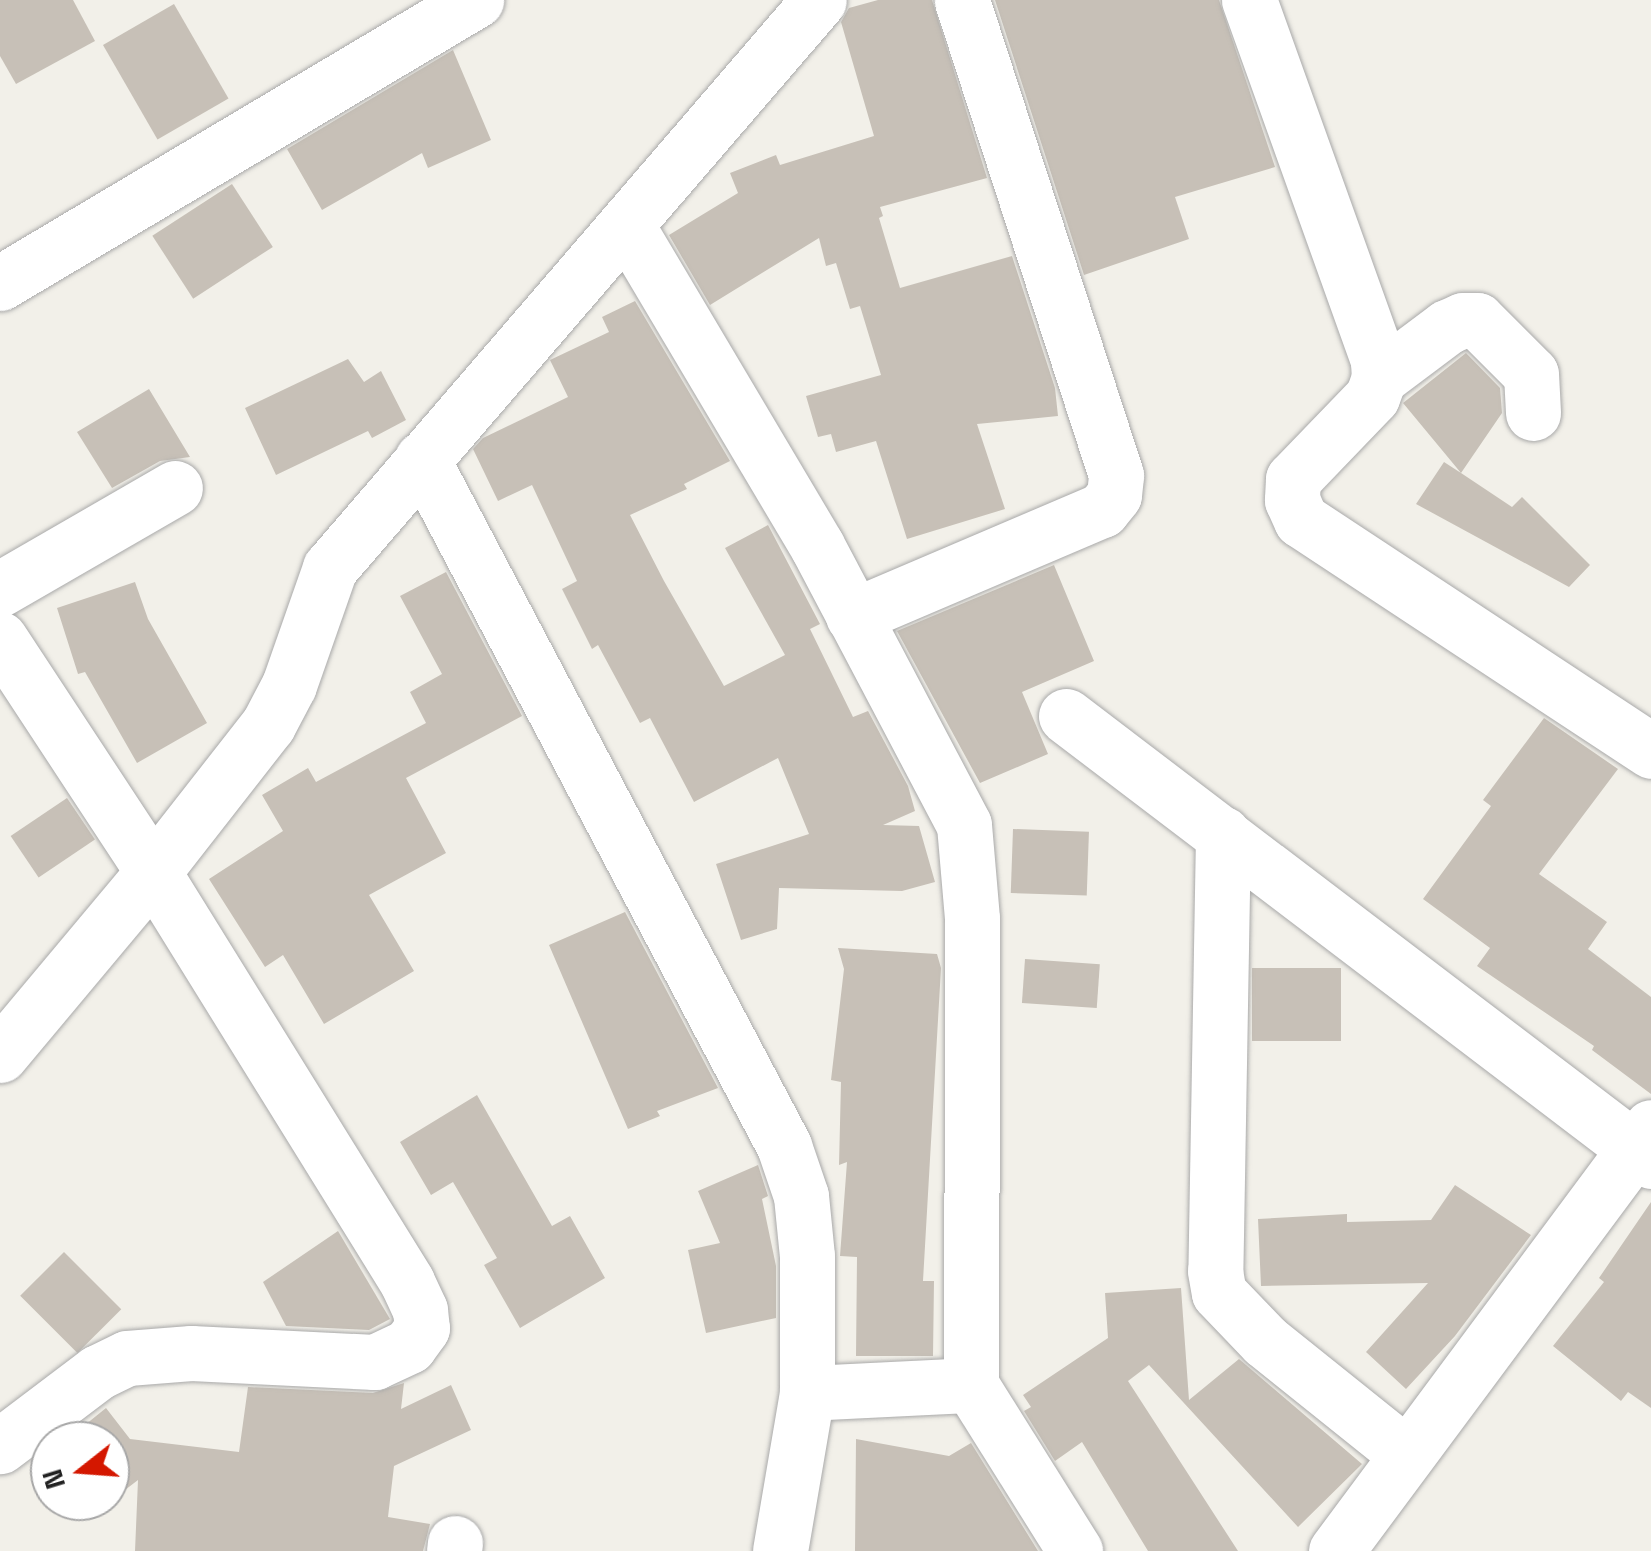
<!DOCTYPE html>
<html>
<head>
<meta charset="utf-8">
<style>
  body { margin:0 }
  #map { position:relative; width:1651px; height:1551px; overflow:hidden; background:#f2f0e9; font-family:"Space Grotesk",sans-serif }
  div>[style] { position:absolute }
  [style*='--x'] { left:calc(var(--x)*1px); top:calc(var(--y)*1px); width:calc(var(--w)*1px); rotate:calc(var(--a)*1deg) }
  .building>* { inset:0; background:#c7c0b7; transform-origin:0 0 }
  .roads { filter:drop-shadow(0 0 2px #a9a9a9) drop-shadow(0 0 2px #a9a9a9) }
  .minor>* { height:55px; margin:-27.5px; padding:0 27.5px; transform-origin:27.5px; border-radius:27.5px; background:#fff }
  span { translate:-50% -50%; white-space:nowrap; text-align:center; line-height:1.15; -webkit-text-stroke:9px #fff; paint-order:stroke }
  .north { position:absolute; left:30px; top:1421px; width:100px; height:100px; box-sizing:border-box; background:#fff; border:2px solid #a7a7a7; border-radius:50%; rotate:253deg; font-size:28px; font-weight:700; line-height:40px; text-align:center; color:#222 }
  .north::after { content:''; display:block; margin:auto; width:35px; height:45px; background:#d41700; clip-path:polygon(50% 0,100% 100%,50% 72%,0 100%) }
</style>
</head>
<body>
<div id="map">
  <div class="building">
    <i style="clip-path:polygon(0 0,73px 0,95px 41px,16px 84px,0 56px)"></i>
    <i style="clip-path:polygon(878px 0,932px 0,987px 178px,880px 207px,883px 216px,879px 218px,900px 288px,1012px 256px,1055px 388px,1058px 416px,977px 424px,1005px 509px,907px 539px,876px 441px,836px 452px,831px 434px,818px 437px,806px 396px,881px 375px,860px 306px,850px 309px,836px 263px,826px 266px,819px 238px,710px 305px,669px 235px,738px 193px,730px 173px,776px 155px,780px 165px,874px 136px,841px 22px,849px 8px)"></i>
    <i style="clip-path:polygon(995px 0,1219px 0,1275px 167px,1175px 197px,1189px 239px,1084px 275px)"></i>
    <i style="left:174px;top:4px;width:109px;height:82px;rotate:60deg"></i>
    <i style="clip-path:polygon(453px 50px,491px 140px,428px 168px,422px 153px,322px 210px,287px 149px)"></i>
    <i style="left:232px;top:184px;width:75px;height:95px;rotate:57deg"></i>
    <i style="clip-path:polygon(635px 301px,730px 461px,684px 484px,687px 489px,630px 515px,664px 581px,724px 686px,785px 655px,725px 548px,768px 525px,820px 624px,810px 629px,853px 717px,868px 711px,908px 786px,915px 811px,883px 825px,919px 826px,935px 882px,902px 891px,779px 888px,777px 929px,741px 940px,716px 864px,809px 834px,778px 758px,694px 802px,650px 718px,640px 723px,598px 645px,592px 649px,562px 589px,577px 581px,532px 485px,498px 501px,473px 449px,483px 438px,568px 397px,550px 360px,609px 332px,602px 317px)"></i>
    <i style="clip-path:polygon(1466px 353px,1500px 388px,1502px 413px,1461px 473px,1512px 507px,1522px 497px,1590px 565px,1569px 587px,1416px 504px,1444px 462px,1461px 473px,1403px 403px)"></i>
    <i style="clip-path:polygon(348px 359px,364px 382px,381px 371px,406px 420px,372px 438px,368px 431px,276px 475px,245px 408px)"></i>
    <i style="clip-path:polygon(149px 389px,190px 457px,160px 461px,112px 488px,77px 432px)"></i>
    <i style="clip-path:polygon(1054px 565px,1094px 661px,1022px 692px,1048px 754px,980px 783px,897px 631px)"></i>
    <i style="clip-path:polygon(446px 572px,522px 716px,406px 778px,446px 853px,369px 895px,414px 971px,324px 1024px,283px 955px,265px 967px,209px 879px,283px 831px,262px 795px,308px 768px,316px 782px,426px 723px,410px 692px,442px 674px,400px 596px)"></i>
    <i style="clip-path:polygon(135px 582px,148px 619px,207px 723px,137px 763px,85px 672px,78px 674px,57px 608px)"></i>
    <i style="clip-path:polygon(1544px 718px,1618px 769px,1539px 874px,1607px 922px,1588px 949px,1651px 997px,1651px 1094px,1592px 1050px,1594px 1046px,1477px 966px,1490px 948px,1423px 899px,1491px 806px,1483px 800px)"></i>
    <i style="left:67px;top:798px;width:50px;height:68px;rotate:56deg"></i>
    <i style="left:1013px;top:829px;width:76px;height:64px;rotate:2deg"></i>
    <i style="clip-path:polygon(625px 912px,718px 1088px,657px 1111px,660px 1116px,628px 1129px,549px 945px)"></i>
    <i style="clip-path:polygon(838px 948px,937px 954px,941px 968px,923px 1281px,934px 1281px,933px 1356px,856px 1356px,857px 1257px,840px 1256px,847px 1162px,839px 1165px,841px 1082px,831px 1080px,844px 969px)"></i>
    <i style="left:1025px;top:959px;width:75px;height:44px;rotate:4deg"></i>
    <i style="left:1252px;top:968px;width:89px;height:73px"></i>
    <i style="clip-path:polygon(477px 1095px,552px 1226px,570px 1216px,605px 1278px,520px 1328px,484px 1265px,497px 1258px,453px 1182px,431px 1195px,400px 1142px)"></i>
    <i style="clip-path:polygon(758px 1165px,768px 1196px,762px 1199px,776px 1266px,776px 1318px,706px 1333px,688px 1250px,720px 1243px,698px 1191px)"></i>
    <i style="clip-path:polygon(1455px 1185px,1531px 1235px,1455px 1336px,1406px 1389px,1366px 1352px,1428px 1283px,1261px 1286px,1258px 1219px,1347px 1214px,1347px 1222px,1431px 1220px)"></i>
    <i style="clip-path:polygon(1651px 1202px,1651px 1408px,1628px 1392px,1621px 1401px,1553px 1346px,1604px 1282px,1599px 1278px)"></i>
    <i style="clip-path:polygon(338px 1231px,390px 1319px,369px 1330px,286px 1326px,263px 1282px)"></i>
    <i style="left:64px;top:1252px;width:81px;height:62px;rotate:45deg"></i>
    <i style="clip-path:polygon(1181px 1288px,1189px 1400px,1239px 1359px,1362px 1464px,1298px 1527px,1149px 1365px,1128px 1381px,1238px 1551px,1148px 1551px,1082px 1442px,1055px 1461px,1024px 1411px,1031px 1407px,1023px 1395px,1108px 1338px,1105px 1293px)"></i>
    <i style="clip-path:polygon(404px 1383px,401px 1409px,451px 1385px,471px 1430px,394px 1466px,388px 1517px,430px 1524px,423px 1551px,135px 1551px,138px 1480px,108px 1503px,110px 1441px,65px 1441px,106px 1408px,130px 1439px,239px 1452px,248px 1387px,373px 1393px)"></i>
    <i style="clip-path:polygon(856px 1439px,949px 1456px,971px 1443px,1038px 1551px,855px 1551px)"></i>
  </div>
  <div class="roads">
    <div class="minor">
      <i style="--x:1249;--y:0;--w:383;--a:70.3"></i>
      <i style="--x:1378;--y:361;--w:17;--a:87"></i>
      <i style="--x:1379;--y:378;--w:20;--a:110"></i>
      <i style="--x:1372;--y:397;--w:114;--a:133.9"></i>
      <i style="--x:1293;--y:479;--w:21;--a:93"></i>
      <i style="--x:1292;--y:500;--w:22;--a:66"></i>
      <i style="--x:1301;--y:520;--w:419;--a:33.4"></i>
      <i style="--x:627;--y:226;--w:372;--a:59.3"></i>
      <i style="--x:817;--y:546;--w:315;--a:62.2"></i>
      <i style="--x:964;--y:825;--w:94;--a:85.1"></i>
      <i style="--x:972;--y:919;--w:466;--a:90.1"></i>
      <i style="--x:971;--y:1385;--w:196;--a:57.9"></i>
      <i style="--x:0;--y:283;--w:554;--a:-30.73"></i>
      <i style="--x:1379;--y:378;--w:85;--a:-36.9"></i>
      <i style="--x:1447;--y:327;--w:17;--a:-24"></i>
      <i style="--x:1463;--y:320;--w:14;--a:0"></i>
      <i style="--x:1477;--y:320;--w:76;--a:45"></i>
      <i style="--x:1531;--y:374;--w:39;--a:87"></i>
      <i style="--x:422;--y:459;--w:777;--a:62.21"></i>
      <i style="--x:784;--y:1146;--w:53;--a:71.2"></i>
      <i style="--x:801;--y:1196;--w:60;--a:84.3"></i>
      <i style="--x:807;--y:1256;--w:137;--a:90"></i>
      <i style="--x:807;--y:1393;--w:160;--a:99.7"></i>
      <i style="--x:0;--y:589;--w:202;--a:-30"></i>
      <i style="--x:853;--y:616;--w:271;--a:-23.1"></i>
      <i style="--x:1102;--y:510;--w:19;--a:-51"></i>
      <i style="--x:1114;--y:495;--w:20;--a:-84"></i>
      <i style="--x:1116;--y:475;--w:499;--a:-108"></i>
      <i style="--x:0;--y:639;--w:279;--a:56.7"></i>
      <i style="--x:153;--y:872;--w:482;--a:58.2"></i>
      <i style="--x:407;--y:1282;--w:31;--a:65"></i>
      <i style="--x:420;--y:1310;--w:18;--a:84"></i>
      <i style="--x:422;--y:1328;--w:22;--a:126"></i>
      <i style="--x:409;--y:1346;--w:38;--a:155"></i>
      <i style="--x:375;--y:1362;--w:184;--a:-177.2"></i>
      <i style="--x:191;--y:1353;--w:64;--a:175.5"></i>
      <i style="--x:127;--y:1358;--w:32;--a:154"></i>
      <i style="--x:98;--y:1372;--w:123;--a:142.9"></i>
      <i style="--x:1066;--y:716;--w:735;--a:37.26"></i>
      <i style="--x:1223;--y:834;--w:437;--a:91"></i>
      <i style="--x:1215;--y:1271;--w:22;--a:80"></i>
      <i style="--x:1219;--y:1293;--w:66;--a:46.2"></i>
      <i style="--x:1265;--y:1341;--w:181;--a:38.7"></i>
      <i style="--x:0;--y:1055;--w:239;--a:-50.1"></i>
      <i style="--x:153;--y:872;--w:187;--a:-52"></i>
      <i style="--x:268;--y:725;--w:45;--a:-62.3"></i>
      <i style="--x:289;--y:685;--w:124;--a:-70.7"></i>
      <i style="--x:330;--y:568;--w:749;--a:-49.27"></i>
      <i style="--x:807;--y:1393;--w:164;--a:-2.8"></i>
      <i style="--x:454;--y:1551;--w:8;--a:-83"></i>
      <i style="--x:1336;--y:1551;--w:528;--a:-53.39"></i>
    </div>
  </div>
  <div class="north">N</div>
</div>
</body>
</html>
